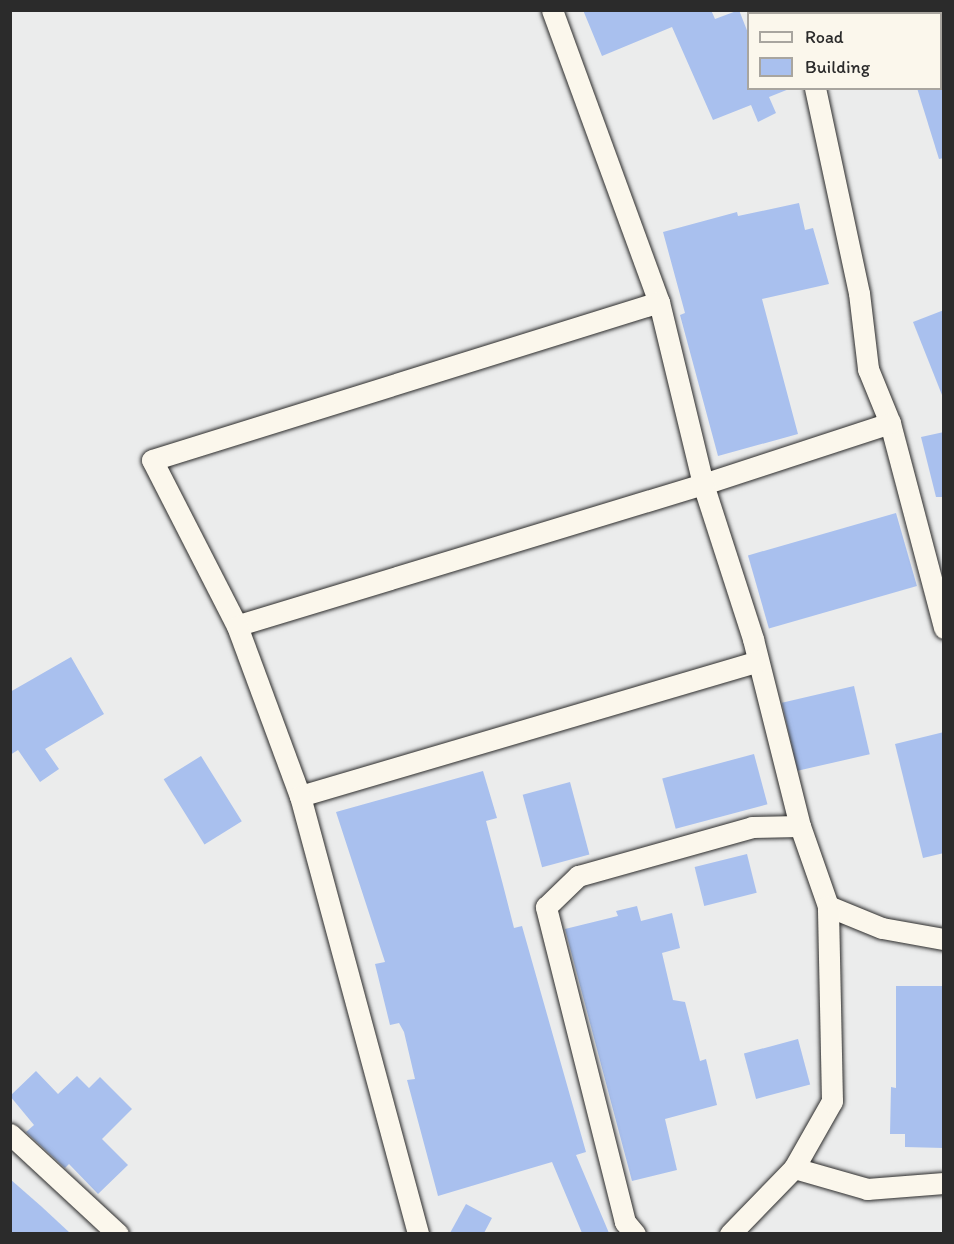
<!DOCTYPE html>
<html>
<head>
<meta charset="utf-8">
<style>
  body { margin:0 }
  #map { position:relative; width:954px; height:1244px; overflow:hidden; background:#ebecec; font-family:Itim,sans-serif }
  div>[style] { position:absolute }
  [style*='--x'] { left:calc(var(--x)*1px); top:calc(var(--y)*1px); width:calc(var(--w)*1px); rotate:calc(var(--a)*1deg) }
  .building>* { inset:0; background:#a9c0ee; transform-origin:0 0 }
  .roads { filter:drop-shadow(0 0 2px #2b2b2b) drop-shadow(0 0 2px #2b2b2b) }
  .street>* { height:21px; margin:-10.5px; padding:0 10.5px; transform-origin:10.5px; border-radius:10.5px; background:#fbf7ec }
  span { translate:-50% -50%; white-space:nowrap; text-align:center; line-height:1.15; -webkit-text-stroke:4.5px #fbf7ec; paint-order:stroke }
  .frame { position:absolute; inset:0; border:12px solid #2b2b2b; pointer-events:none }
  .legend { position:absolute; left:747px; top:12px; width:195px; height:78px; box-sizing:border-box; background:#fbf7ec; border:2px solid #a8a59f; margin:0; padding:8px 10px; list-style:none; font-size:18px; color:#2b2b2b }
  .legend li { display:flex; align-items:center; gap:12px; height:30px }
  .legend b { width:30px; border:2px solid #a8a59f }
</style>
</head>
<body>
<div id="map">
  <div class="building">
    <i style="clip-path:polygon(583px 10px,711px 10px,715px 19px,739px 10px,748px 33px,748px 88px,789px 89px,769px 97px,776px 113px,758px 122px,751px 105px,713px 120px,672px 27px,602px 56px)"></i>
    <i style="clip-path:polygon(917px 88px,944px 88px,944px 158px,939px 159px)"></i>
    <i style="clip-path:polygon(799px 203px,805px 230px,813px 228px,829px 284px,762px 299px,798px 434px,718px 456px,680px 315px,685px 313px,663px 232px,737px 212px,738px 216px)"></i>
    <i style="clip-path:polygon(944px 310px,944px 395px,942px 395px,913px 322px)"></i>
    <i style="clip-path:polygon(944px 432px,944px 497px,936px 497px,921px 437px)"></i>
    <i style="left:896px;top:513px;width:76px;height:154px;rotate:74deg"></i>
    <i style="clip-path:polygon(71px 657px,104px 714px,45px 749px,59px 769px,40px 782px,18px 750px,10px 755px,10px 692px)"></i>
    <i style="left:854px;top:686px;width:70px;height:74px;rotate:77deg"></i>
    <i style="clip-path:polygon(944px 732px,944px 853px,923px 858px,895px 744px)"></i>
    <i style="left:754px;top:754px;width:52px;height:95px;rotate:75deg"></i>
    <i style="left:201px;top:756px;width:77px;height:44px;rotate:58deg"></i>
    <i style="clip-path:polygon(483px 771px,497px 818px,486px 821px,503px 885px,514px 928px,522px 926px,586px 1152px,576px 1155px,609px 1233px,582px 1233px,552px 1162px,438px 1196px,407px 1080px,415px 1079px,404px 1032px,399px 1023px,390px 1025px,375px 964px,385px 962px,336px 812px)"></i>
    <i style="left:570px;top:782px;width:75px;height:49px;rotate:75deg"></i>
    <i style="left:747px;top:854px;width:40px;height:54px;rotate:76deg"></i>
    <i style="clip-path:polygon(637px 906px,641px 921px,672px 913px,680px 948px,662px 953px,673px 1000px,685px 1002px,700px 1061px,706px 1059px,717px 1105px,665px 1119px,677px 1170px,632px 1181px,565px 929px,618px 916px,616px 911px)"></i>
    <i style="clip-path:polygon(896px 986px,944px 986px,944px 1148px,905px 1147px,905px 1134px,890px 1134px,891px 1087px,896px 1088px)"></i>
    <i style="left:798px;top:1039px;width:47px;height:56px;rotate:75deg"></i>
    <i style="clip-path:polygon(36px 1071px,58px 1094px,77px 1076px,89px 1088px,100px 1077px,132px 1109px,102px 1139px,128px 1165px,98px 1194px,69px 1164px,65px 1168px,26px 1132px,34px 1125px,10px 1096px)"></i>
    <i style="clip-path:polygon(10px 1179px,42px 1207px,70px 1233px,10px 1233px)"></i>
    <i style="clip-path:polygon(466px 1204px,492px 1218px,484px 1233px,450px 1233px)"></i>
  </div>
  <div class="roads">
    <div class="street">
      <i style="--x:552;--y:10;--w:311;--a:69.9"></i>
      <i style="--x:781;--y:10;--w:4;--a:76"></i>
      <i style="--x:815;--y:88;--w:210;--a:77.9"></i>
      <i style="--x:859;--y:293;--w:77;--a:83.2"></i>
      <i style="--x:868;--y:369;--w:58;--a:67.8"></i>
      <i style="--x:890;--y:423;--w:212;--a:75.2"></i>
      <i style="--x:890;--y:423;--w:197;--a:161.9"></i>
      <i style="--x:703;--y:484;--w:163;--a:72.1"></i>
      <i style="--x:753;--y:639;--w:193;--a:75.9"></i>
      <i style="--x:800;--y:826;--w:85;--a:70.7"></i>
      <i style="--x:828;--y:906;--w:58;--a:22.2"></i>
      <i style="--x:882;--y:928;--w:63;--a:10.1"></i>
      <i style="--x:237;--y:626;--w:186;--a:-117.1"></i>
      <i style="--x:152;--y:460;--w:531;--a:-17.31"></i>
      <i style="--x:659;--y:302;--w:187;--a:76.4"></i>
      <i style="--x:703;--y:484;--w:487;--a:163.1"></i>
      <i style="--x:237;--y:626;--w:181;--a:69.7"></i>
      <i style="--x:300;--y:796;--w:477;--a:-16.4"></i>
      <i style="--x:300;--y:796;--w:454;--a:74.9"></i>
      <i style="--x:10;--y:1134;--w:147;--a:42.8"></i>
      <i style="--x:794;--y:1168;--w:76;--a:16"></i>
      <i style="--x:867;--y:1189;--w:77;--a:-4.5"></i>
      <i style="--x:635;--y:1234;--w:16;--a:-130"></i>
      <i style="--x:625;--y:1222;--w:325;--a:-104.1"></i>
      <i style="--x:546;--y:907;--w:45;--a:-44.1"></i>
      <i style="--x:578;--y:876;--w:181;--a:-15.7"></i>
      <i style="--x:752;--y:827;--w:48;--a:-1.2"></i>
      <i style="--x:730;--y:1234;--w:92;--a:-45.9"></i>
      <i style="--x:794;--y:1168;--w:77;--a:-60.4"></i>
      <i style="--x:832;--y:1101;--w:195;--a:-91.2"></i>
    </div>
  </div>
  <div class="frame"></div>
  <ul class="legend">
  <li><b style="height:8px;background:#fbf7ec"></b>Road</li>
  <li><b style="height:16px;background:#a9c0ee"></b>Building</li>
  </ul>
</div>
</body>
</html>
